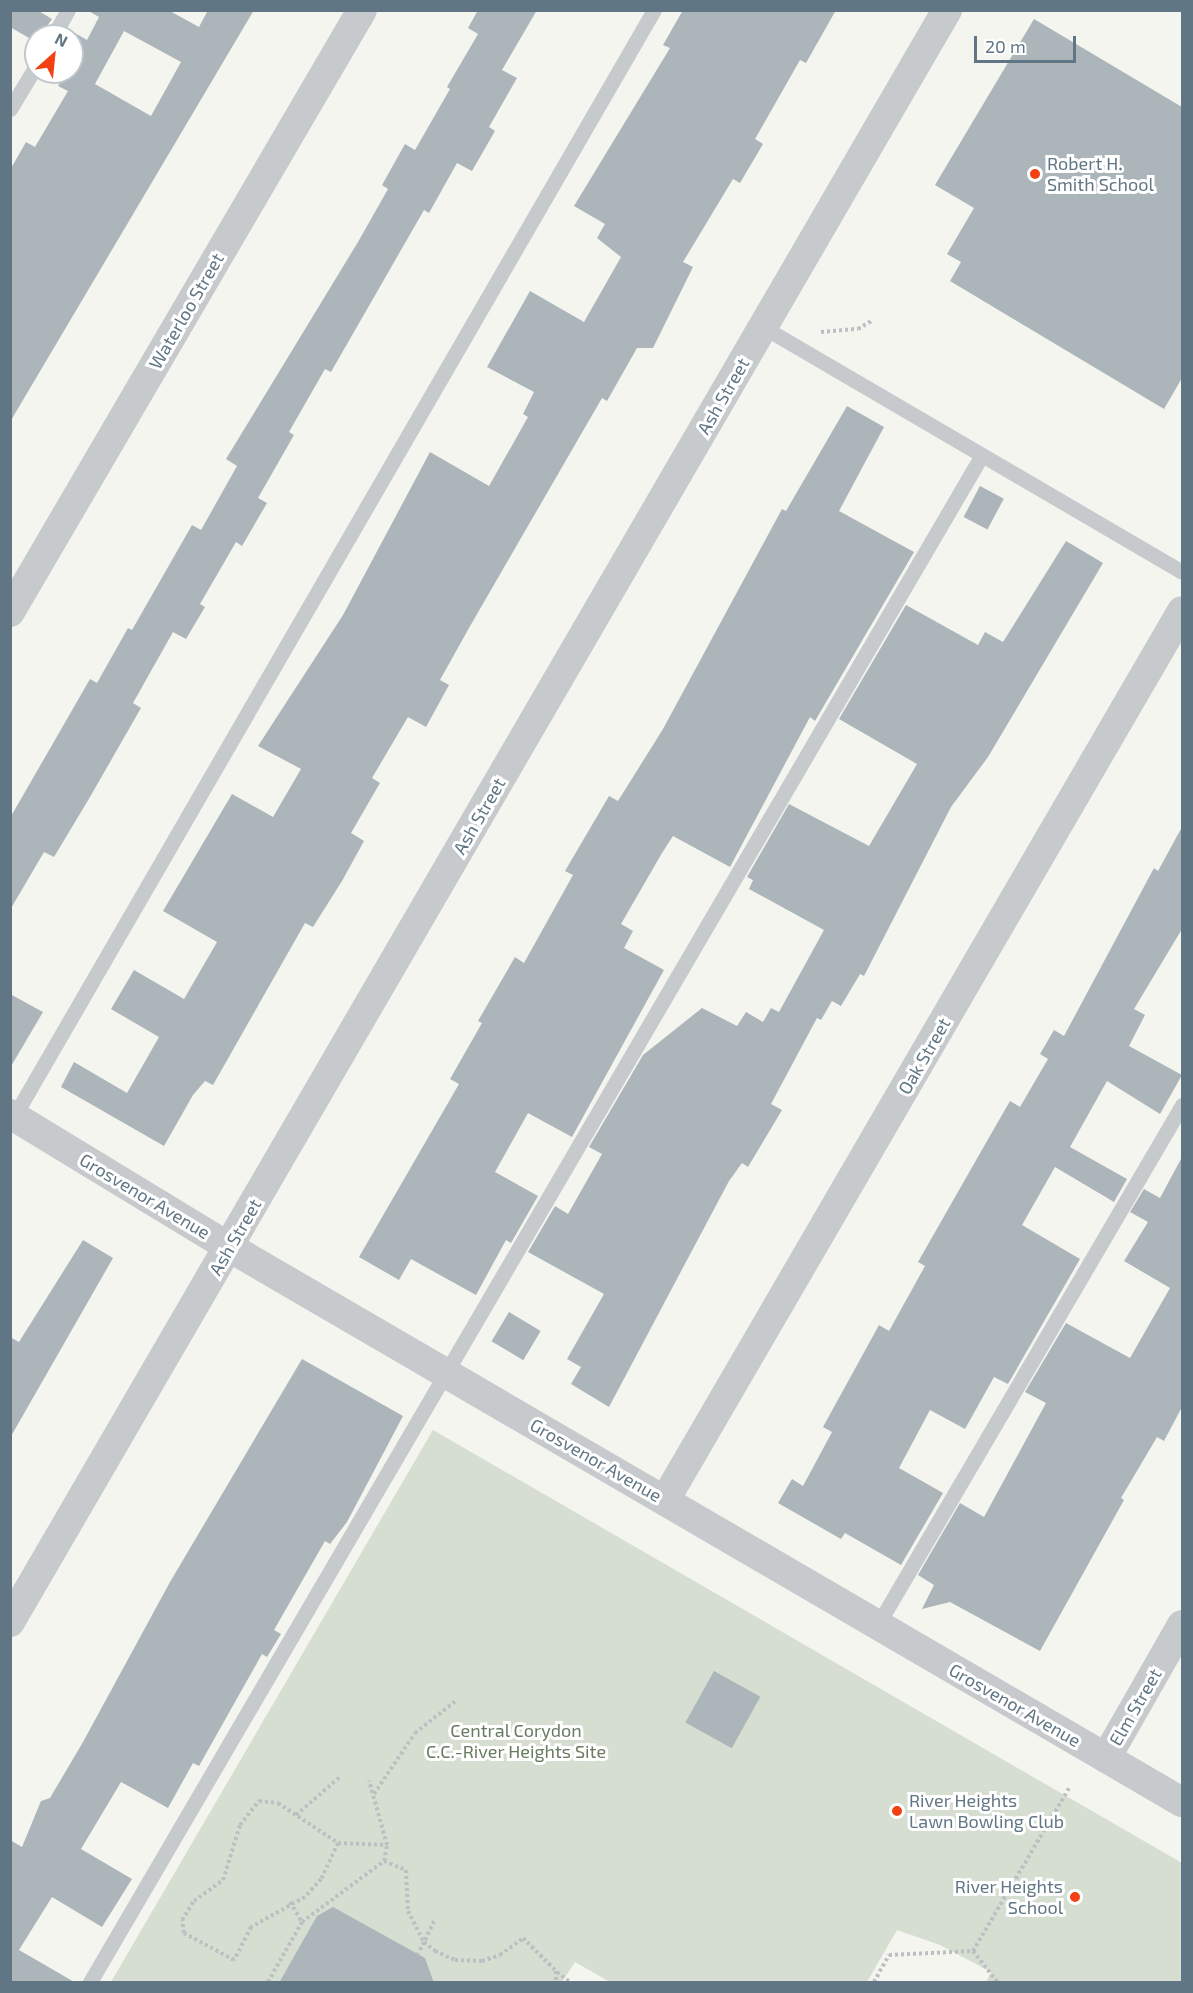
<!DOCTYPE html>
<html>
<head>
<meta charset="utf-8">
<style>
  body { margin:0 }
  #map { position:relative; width:1193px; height:1993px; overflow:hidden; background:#f5f5f0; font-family:"Exo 2",sans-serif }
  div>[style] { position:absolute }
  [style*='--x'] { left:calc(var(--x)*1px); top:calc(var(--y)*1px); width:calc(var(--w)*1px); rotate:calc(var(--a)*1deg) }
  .green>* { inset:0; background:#d6ddd1 }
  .building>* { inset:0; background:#acb5b9; transform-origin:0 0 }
  .path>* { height:4px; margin-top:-2px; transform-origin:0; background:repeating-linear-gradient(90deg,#bdc0c2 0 3px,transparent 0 6px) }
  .service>* { height:15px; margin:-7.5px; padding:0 7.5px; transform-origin:7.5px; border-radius:7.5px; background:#c7cacd }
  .minor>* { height:30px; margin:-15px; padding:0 15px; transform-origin:15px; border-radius:15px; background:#c7cacd }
  .dots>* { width:16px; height:16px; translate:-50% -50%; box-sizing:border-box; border:3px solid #fff; border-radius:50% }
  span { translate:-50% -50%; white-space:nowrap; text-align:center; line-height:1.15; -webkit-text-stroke:6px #fff; paint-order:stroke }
  .poi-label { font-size:18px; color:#617684 }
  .left { translate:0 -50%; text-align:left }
  .right { translate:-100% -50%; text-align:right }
  .street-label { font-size:18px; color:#617684 }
  .park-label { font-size:18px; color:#677b61 }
  .frame { position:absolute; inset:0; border:12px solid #617684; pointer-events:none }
  .north { position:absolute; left:24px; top:24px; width:60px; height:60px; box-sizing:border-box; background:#fff; border:2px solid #c0c8ce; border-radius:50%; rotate:27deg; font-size:16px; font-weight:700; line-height:24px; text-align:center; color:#617684 }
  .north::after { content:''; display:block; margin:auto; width:21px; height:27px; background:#f24214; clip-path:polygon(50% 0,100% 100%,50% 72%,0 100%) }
  .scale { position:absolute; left:974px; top:36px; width:102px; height:27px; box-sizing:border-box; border:3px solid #617684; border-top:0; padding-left:8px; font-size:18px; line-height:21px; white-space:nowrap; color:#617684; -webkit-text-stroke:4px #fff; paint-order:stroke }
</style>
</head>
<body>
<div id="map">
  <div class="green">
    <i style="clip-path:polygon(433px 1430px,1182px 1863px,1182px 1982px,986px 1982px,991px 1972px,940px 1945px,897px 1930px,867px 1982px,610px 1982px,575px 1962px,562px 1982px,111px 1982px)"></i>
  </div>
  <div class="building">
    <i style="clip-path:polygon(10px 10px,37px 10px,52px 19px,36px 42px,10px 27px)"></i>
    <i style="clip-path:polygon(evenodd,87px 10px,168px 10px,199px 27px,208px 10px,254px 10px,10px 422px,10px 170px,26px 142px,35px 147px,68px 91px,58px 86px,66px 72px,72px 72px,72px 36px,64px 36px,68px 29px,87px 40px,99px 17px,87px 10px,124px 31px,181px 62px,151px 116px,95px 84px,124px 31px)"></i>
    <i style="clip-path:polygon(478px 10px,537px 10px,502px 70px,517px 78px,489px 127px,495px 131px,472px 171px,457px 163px,429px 213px,424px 210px,331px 372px,325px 369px,289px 432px,294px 435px,258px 498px,267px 503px,242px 546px,236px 542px,200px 604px,205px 607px,186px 639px,173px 632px,133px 703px,141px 708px,90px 797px,54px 857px,44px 852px,10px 910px,10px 818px,90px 679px,97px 683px,128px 628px,132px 630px,192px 525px,201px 530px,237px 466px,226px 459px,358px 242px,388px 189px,382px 185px,405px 144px,415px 150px,450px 89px,447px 87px,478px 34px,468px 28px)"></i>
    <i style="clip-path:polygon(683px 10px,836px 10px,806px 63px,800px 60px,755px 139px,763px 144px,740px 183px,733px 179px,683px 262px,693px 267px,653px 348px,637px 348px,607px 401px,602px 398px,469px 628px,440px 680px,449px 685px,426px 727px,408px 717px,372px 778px,380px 783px,351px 833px,364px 841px,342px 881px,313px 927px,305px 923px,213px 1085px,205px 1081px,193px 1095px,164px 1146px,61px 1087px,74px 1062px,127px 1093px,159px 1037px,111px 1009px,134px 970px,184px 999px,217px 942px,163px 911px,232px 794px,273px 817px,301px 769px,258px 746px,343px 615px,430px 452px,489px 486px,528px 417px,523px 414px,534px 392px,487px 367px,530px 291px,584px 322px,621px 257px,597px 238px,605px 224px,574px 206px,670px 48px,663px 45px)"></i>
    <i style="clip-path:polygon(1034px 19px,1182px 107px,1182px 378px,1164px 409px,950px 281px,961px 262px,947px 254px,974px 208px,935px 185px)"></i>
    <i style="clip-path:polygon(847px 406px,884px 427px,839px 511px,914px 552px,815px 721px,810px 717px,730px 867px,673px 836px,662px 853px,621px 924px,633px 931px,624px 948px,664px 970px,572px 1137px,528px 1113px,495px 1172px,538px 1196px,511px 1243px,506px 1240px,476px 1295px,411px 1259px,399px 1280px,359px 1257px,459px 1084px,450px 1079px,482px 1023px,478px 1021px,515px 957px,524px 963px,573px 875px,565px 871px,609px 796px,618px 801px,663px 729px,782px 509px,786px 511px)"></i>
    <i style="left:980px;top:486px;width:27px;height:35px;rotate:28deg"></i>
    <i style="clip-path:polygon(1066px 541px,1103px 563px,988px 757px,951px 807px,864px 976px,860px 974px,841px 1006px,832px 1001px,821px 1020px,817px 1018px,771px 1104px,782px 1110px,748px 1167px,742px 1163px,729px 1181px,609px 1407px,571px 1384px,581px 1367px,567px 1359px,604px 1294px,528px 1252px,555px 1206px,568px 1214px,602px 1154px,589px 1147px,643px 1055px,702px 1008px,737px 1026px,746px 1012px,763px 1022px,771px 1008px,779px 1012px,824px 930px,749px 889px,753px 880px,747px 877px,789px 804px,869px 846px,917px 764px,839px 719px,906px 605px,978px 645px,985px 632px,1003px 642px)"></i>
    <i style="clip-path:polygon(1182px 827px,1182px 929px,1134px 1009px,1145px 1015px,1129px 1046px,1182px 1075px,1160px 1114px,1107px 1081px,1070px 1147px,1127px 1179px,1114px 1202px,1055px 1167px,1022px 1225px,1080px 1259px,1008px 1384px,994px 1377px,965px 1429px,930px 1410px,899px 1468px,943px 1493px,901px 1565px,845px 1533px,841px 1539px,778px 1503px,792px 1479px,803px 1486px,832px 1432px,823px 1427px,879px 1325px,889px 1331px,925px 1266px,918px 1262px,979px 1155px,1010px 1101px,1020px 1107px,1048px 1059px,1040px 1054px,1054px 1030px,1064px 1036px,1154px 868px,1158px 871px)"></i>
    <i style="clip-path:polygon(10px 994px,43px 1012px,10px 1068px)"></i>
    <i style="clip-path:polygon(1182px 1157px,1182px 1407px,1164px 1441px,1157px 1437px,1121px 1498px,1124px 1500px,1040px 1651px,950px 1602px,922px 1609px,934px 1585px,918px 1575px,960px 1503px,984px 1517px,1046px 1403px,1025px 1392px,1066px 1323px,1130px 1358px,1170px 1288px,1124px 1261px,1148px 1222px,1130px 1212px,1144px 1189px,1160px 1198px)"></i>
    <i style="clip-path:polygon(83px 1240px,113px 1258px,10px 1438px,10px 1337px,19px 1342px)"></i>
    <i style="left:509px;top:1312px;width:37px;height:34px;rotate:31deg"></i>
    <i style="clip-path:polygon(302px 1359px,403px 1416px,347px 1522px,330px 1544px,325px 1541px,274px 1630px,281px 1634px,267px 1657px,262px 1654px,199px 1766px,193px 1763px,168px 1808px,121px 1782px,81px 1849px,132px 1879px,102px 1927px,52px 1897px,19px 1950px,76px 1983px,10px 1983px,10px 1840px,22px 1847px,41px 1801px,50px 1798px,83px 1742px,170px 1582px)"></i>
    <i style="left:714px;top:1671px;width:53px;height:59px;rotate:29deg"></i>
    <i style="clip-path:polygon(333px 1907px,425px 1958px,434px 1983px,279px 1983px,317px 1916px)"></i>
  </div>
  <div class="path">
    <i style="--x:821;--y:332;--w:37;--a:-5"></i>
    <i style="--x:858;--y:329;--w:17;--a:-31"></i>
    <i style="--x:374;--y:1794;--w:73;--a:-56.1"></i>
    <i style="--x:415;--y:1733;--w:53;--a:-38.2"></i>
    <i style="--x:296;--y:1815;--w:60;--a:-40.9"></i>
    <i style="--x:338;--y:1843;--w:40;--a:115"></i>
    <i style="--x:321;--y:1879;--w:24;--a:132"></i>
    <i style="--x:305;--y:1897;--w:62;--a:150.9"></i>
    <i style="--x:251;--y:1927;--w:37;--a:117"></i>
    <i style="--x:234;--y:1960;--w:57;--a:-151.6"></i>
    <i style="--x:184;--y:1933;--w:13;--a:-99"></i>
    <i style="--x:182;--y:1920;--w:22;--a:-58"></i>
    <i style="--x:194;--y:1901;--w:36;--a:-36"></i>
    <i style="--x:223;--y:1880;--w:58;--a:-72.8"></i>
    <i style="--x:240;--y:1825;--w:31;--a:-52"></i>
    <i style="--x:259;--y:1801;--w:19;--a:6"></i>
    <i style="--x:278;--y:1803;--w:72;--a:33.7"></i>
    <i style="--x:338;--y:1843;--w:49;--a:2.3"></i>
    <i style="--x:384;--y:1861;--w:24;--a:22"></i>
    <i style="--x:406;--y:1870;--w:41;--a:87.2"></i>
    <i style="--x:408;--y:1911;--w:35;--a:63"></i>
    <i style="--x:424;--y:1942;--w:13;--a:117"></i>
    <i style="--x:290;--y:1902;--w:23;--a:59"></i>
    <i style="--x:434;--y:1921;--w:23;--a:115"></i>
    <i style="--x:424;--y:1942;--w:14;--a:39"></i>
    <i style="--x:435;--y:1951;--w:22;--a:24"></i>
    <i style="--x:455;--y:1960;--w:27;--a:2"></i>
    <i style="--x:482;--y:1961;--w:19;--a:-18"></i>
    <i style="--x:500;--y:1955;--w:29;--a:-36"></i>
    <i style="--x:523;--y:1938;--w:47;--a:45"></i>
    <i style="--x:556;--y:1971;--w:11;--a:90"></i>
    <i style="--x:973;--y:1951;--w:39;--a:52"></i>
    <i style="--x:557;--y:1972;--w:16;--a:38"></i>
    <i style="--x:268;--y:1982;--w:69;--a:-60.5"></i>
    <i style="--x:302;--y:1922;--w:102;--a:-36.6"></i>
    <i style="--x:384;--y:1861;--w:16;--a:-79"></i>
    <i style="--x:387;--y:1845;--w:67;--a:-105.5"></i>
    <i style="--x:874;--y:1982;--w:31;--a:-61"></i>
    <i style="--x:889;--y:1955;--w:84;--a:-2.7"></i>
    <i style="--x:973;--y:1951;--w:189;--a:-59.5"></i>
  </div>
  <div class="service">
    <i style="--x:53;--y:36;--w:30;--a:-60"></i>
    <i style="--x:10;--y:109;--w:50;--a:-58.8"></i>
    <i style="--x:763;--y:327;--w:485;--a:30.3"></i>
    <i style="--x:12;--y:1120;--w:1282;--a:-59.96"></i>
    <i style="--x:877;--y:1626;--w:604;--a:-59.65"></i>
    <i style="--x:90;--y:1982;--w:1768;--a:-59.71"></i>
  </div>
  <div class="minor">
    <i style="--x:10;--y:612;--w:697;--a:-59.68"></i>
    <i style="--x:10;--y:1114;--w:256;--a:31.3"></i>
    <i style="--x:229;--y:1247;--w:1103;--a:30.22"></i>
    <i style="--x:665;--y:1500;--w:1028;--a:-59.82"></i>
    <i style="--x:10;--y:1622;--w:1865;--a:-59.83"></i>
    <i style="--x:1106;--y:1758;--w:153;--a:-60.3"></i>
  </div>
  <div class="dots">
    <i style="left:1035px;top:174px;background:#f24214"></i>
    <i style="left:897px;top:1811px;background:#f24214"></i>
    <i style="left:1075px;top:1897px;background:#f24214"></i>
  </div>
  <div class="poi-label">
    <span class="left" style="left:1047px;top:174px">Robert H.<br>Smith School</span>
    <span class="left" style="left:909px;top:1811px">River Heights<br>Lawn Bowling Club</span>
    <span class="right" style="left:1063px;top:1897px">River Heights<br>School</span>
  </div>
  <div class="street-label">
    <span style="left:186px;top:311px;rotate:-60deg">Waterloo Street</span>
    <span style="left:723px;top:396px;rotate:-60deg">Ash Street</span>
    <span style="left:479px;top:816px;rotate:-60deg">Ash Street</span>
    <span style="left:924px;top:1056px;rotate:-60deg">Oak Street</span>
    <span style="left:145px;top:1196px;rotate:31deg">Grosvenor Avenue</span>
    <span style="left:235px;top:1237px;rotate:-60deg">Ash Street</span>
    <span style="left:596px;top:1460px;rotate:30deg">Grosvenor Avenue</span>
    <span style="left:1015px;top:1705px;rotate:30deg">Grosvenor Avenue</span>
    <span style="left:1135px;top:1707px;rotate:-60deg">Elm Street</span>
  </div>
  <div class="park-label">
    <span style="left:516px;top:1741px">Central Corydon<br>C.C.-River Heights Site</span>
  </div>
  <div class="frame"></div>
  <div class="north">N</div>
  <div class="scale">20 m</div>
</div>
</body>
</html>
